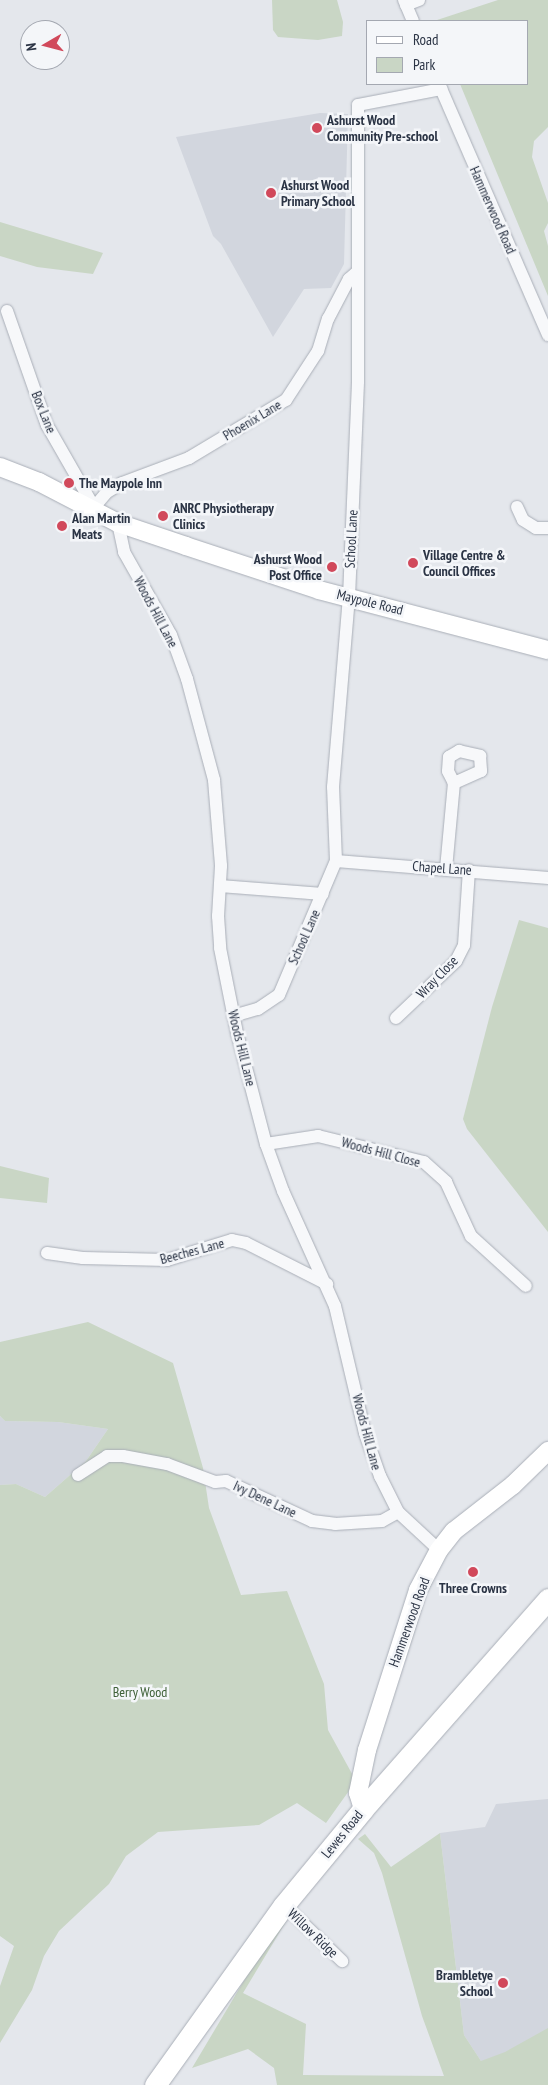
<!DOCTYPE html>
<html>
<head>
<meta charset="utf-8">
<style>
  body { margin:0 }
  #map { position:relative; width:548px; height:2085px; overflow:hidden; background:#e4e7ec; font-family:"PT Sans Narrow",sans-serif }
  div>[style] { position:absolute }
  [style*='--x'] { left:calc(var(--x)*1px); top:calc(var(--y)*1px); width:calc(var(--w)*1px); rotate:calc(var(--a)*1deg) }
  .built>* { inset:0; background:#d2d6de }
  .green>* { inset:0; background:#c9d6c5 }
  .roads { filter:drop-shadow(0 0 1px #a9aeb7) drop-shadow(0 0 1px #a9aeb7) }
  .street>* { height:12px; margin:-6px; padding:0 6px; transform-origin:6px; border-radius:6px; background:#f7f8fa }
  .secondary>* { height:18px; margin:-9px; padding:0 9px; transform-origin:9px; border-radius:9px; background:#fff }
  .highway>* { height:21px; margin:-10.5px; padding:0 10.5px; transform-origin:10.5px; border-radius:10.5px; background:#fff }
  .dots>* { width:14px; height:14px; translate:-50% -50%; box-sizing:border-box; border:2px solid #f4f6f9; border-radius:50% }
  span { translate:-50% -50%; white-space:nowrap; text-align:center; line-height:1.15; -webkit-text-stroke:5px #f4f6f9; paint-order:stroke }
  .poi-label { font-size:14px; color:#2b3445; font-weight:700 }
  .left { translate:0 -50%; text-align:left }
  .right { translate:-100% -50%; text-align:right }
  .street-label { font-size:14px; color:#2b3445 }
  .park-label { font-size:14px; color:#3f6138 }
  .legend { position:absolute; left:366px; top:20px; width:162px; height:65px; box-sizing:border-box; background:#f4f6f9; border:1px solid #a4a8b1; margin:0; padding:6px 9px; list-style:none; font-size:15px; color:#2b3445 }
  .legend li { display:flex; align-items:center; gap:10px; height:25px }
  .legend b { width:25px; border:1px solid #a4a8b1 }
  .north { position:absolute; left:20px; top:20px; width:50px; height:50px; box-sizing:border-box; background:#f4f6f9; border:1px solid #a4a8b1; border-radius:50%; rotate:262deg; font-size:14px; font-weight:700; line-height:20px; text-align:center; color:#2b3445 }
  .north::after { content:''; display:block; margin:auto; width:18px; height:22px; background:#d1495b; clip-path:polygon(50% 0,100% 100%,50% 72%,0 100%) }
</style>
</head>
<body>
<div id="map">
  <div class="built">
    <i style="clip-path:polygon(320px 113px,348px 114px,344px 264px,331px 288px,304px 289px,273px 337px,221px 244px,213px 236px,176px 137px)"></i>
    <i style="clip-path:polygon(0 1416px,5px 1421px,58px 1422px,108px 1429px,86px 1461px,45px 1497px,16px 1484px,0 1485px)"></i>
    <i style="clip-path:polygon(548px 1799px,548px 2074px,481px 2061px,464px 2035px,440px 1833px,485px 1827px,496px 1804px)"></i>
  </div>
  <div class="green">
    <i style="clip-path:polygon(272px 0,337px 0,343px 22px,342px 36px,318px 40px,278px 37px,273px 30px)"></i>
    <i style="clip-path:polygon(498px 0,548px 0,548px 127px,534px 141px,532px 157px,548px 203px,548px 223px,544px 231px,548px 246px,548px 296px,460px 84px,527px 84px,527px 21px,434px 21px)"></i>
    <i style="clip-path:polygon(0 222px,103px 253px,93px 274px,37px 267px,0 256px)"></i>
    <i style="clip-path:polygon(519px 920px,548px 928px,548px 1232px,467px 1129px,463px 1119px,492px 1007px)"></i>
    <i style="clip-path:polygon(0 1166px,49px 1178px,47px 1203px,0 1198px)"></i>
    <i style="clip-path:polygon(88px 1322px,173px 1363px,203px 1468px,209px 1508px,241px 1595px,287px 1591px,324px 1684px,328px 1730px,356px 1781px,326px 1823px,297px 1803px,259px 1825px,158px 1832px,126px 1856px,109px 1884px,59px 1931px,44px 1956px,32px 1990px,0 2043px,0 1986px,14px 1946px,0 1936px,0 1485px,16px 1484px,45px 1497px,86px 1461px,108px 1429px,58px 1422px,5px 1421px,0 1416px,0 1342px)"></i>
    <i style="clip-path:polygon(440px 1833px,464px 2035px,481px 2061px,505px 2052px,548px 2028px,548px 2085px,277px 2085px,274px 2068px,248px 2049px,192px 2068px,282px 1917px,287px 1920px,243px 1993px,306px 2024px,303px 2075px,444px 2076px,422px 2016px,382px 1873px,374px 1853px,358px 1839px,365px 1834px,391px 1867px)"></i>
  </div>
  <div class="roads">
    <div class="street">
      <i style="--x:404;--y:0;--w:23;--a:67"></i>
      <i style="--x:406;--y:5;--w:14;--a:-21"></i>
      <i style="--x:439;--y:84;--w:274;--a:66.5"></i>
      <i style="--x:7;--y:311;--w:121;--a:70.7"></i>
      <i style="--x:47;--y:425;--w:95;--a:60.2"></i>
      <i style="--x:517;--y:507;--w:14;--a:65"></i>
      <i style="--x:523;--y:520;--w:15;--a:32"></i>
      <i style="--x:536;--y:528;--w:12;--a:0"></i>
      <i style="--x:91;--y:511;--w:25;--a:-50"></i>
      <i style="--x:107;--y:492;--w:17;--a:-31"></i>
      <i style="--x:122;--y:483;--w:72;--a:-20.5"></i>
      <i style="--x:189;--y:458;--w:113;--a:-30.9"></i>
      <i style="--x:286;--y:400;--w:59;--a:-56.9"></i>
      <i style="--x:318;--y:351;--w:34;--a:-73"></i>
      <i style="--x:328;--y:319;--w:45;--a:-62.3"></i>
      <i style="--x:349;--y:279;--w:11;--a:-41"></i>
      <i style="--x:118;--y:523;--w:30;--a:78"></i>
      <i style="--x:124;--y:552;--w:95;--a:60.5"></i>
      <i style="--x:171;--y:635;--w:47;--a:70"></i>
      <i style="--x:187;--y:679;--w:105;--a:75"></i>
      <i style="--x:214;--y:780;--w:86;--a:85.3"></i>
      <i style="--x:221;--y:866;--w:50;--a:93.4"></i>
      <i style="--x:218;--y:916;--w:32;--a:86"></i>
      <i style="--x:220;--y:948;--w:87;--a:78.7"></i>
      <i style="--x:237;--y:1033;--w:115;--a:75.4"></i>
      <i style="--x:266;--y:1144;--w:50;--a:70.1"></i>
      <i style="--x:283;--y:1191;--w:126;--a:65.7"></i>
      <i style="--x:335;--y:1306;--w:130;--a:76.7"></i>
      <i style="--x:365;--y:1433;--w:46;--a:70.8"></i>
      <i style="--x:380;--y:1476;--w:40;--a:63.4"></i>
      <i style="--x:398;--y:1512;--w:56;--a:42.8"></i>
      <i style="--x:336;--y:861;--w:213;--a:4.6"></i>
      <i style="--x:446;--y:869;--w:86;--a:-84.7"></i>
      <i style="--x:454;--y:783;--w:13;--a:-117"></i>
      <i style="--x:448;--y:771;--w:14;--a:-86"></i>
      <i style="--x:449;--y:757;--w:12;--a:-31"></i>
      <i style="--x:459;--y:751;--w:22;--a:13"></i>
      <i style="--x:480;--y:756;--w:15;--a:86"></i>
      <i style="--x:481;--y:771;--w:30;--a:156"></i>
      <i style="--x:220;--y:886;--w:103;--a:4.4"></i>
      <i style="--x:233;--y:1016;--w:26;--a:-16"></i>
      <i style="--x:258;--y:1009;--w:25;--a:-34"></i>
      <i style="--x:279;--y:995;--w:146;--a:-67"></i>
      <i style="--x:336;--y:861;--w:74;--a:-92.3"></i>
      <i style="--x:333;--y:787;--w:191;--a:-85.2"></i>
      <i style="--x:349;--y:597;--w:216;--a:-87.6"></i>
      <i style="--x:358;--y:381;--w:276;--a:-90"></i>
      <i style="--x:358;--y:105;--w:85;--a:-10.9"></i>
      <i style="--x:396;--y:1018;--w:83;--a:-43.5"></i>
      <i style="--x:456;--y:961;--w:18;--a:-63"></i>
      <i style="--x:464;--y:945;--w:75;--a:-86.2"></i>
      <i style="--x:266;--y:1144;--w:53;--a:-8.7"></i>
      <i style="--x:318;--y:1136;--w:109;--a:13.8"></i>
      <i style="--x:424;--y:1162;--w:30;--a:42"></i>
      <i style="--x:446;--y:1182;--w:60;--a:65.2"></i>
      <i style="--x:471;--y:1236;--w:74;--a:42.3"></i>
      <i style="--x:47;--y:1253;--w:36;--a:8"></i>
      <i style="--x:83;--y:1258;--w:84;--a:1.4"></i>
      <i style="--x:167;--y:1260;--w:68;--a:-17.1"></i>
      <i style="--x:232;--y:1240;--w:14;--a:12"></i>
      <i style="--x:246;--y:1243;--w:91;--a:26.8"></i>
      <i style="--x:78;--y:1475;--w:35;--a:-33"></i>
      <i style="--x:107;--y:1456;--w:16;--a:0"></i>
      <i style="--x:123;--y:1456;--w:45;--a:10.3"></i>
      <i style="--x:167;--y:1464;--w:51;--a:20.6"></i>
      <i style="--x:215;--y:1482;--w:11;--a:-5"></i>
      <i style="--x:226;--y:1481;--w:95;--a:24.9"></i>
      <i style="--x:312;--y:1521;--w:23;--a:7"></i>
      <i style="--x:335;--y:1524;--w:47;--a:-3.7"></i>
      <i style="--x:382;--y:1521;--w:18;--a:-29"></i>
      <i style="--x:284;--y:1905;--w:81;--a:44"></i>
    </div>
    <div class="secondary">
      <i style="--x:0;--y:467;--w:42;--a:21"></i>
      <i style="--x:39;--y:482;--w:89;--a:27.4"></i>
      <i style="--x:118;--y:523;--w:72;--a:18.7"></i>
      <i style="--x:186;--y:546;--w:140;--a:18.3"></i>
      <i style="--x:319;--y:590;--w:237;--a:14.7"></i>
      <i style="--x:363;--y:1809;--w:17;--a:-107"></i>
      <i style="--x:358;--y:1793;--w:44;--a:-78.2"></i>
      <i style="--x:367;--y:1750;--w:168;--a:-72.3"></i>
      <i style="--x:418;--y:1590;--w:45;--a:-62.3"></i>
      <i style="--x:439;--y:1550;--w:24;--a:-52"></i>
      <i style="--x:454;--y:1531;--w:75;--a:-37.9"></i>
      <i style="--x:513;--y:1485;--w:49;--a:-44.2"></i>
    </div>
    <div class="highway">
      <i style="--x:155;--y:2085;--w:221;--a:-54.4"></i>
      <i style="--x:284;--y:1905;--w:124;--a:-50.5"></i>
      <i style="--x:363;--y:1809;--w:280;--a:-48.6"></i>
    </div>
  </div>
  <div class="dots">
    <i style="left:317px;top:128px;background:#d1495b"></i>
    <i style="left:271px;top:193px;background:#d1495b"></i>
    <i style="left:69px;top:483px;background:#d1495b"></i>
    <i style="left:163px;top:516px;background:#d1495b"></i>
    <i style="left:62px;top:526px;background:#d1495b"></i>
    <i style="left:413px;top:563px;background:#d1495b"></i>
    <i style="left:332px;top:567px;background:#d1495b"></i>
    <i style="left:473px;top:1572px;background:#d1495b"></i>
    <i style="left:503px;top:1983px;background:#d1495b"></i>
  </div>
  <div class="poi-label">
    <span class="left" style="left:327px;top:128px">Ashurst Wood<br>Community Pre-school</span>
    <span class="left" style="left:281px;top:193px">Ashurst Wood<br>Primary School</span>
    <span class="left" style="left:79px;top:483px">The Maypole Inn</span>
    <span class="left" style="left:173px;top:516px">ANRC Physiotherapy<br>Clinics</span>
    <span class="left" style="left:72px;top:526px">Alan Martin<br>Meats</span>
    <span class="left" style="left:423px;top:563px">Village Centre &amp;<br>Council Offices</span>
    <span class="right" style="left:322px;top:567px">Ashurst Wood<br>Post Office</span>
    <span style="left:473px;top:1588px">Three Crowns</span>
    <span class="right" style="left:493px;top:1983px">Brambletye<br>School</span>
  </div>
  <div class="street-label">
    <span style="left:493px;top:210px;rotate:66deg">Hammerwood Road</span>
    <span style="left:44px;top:412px;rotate:68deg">Box Lane</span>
    <span style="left:252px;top:420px;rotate:-31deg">Phoenix Lane</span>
    <span style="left:351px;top:539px;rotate:-87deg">School Lane</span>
    <span style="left:370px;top:602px;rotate:14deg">Maypole Road</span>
    <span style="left:156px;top:612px;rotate:62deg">Woods Hill Lane</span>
    <span style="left:442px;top:868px;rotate:4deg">Chapel Lane</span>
    <span style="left:304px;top:937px;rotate:-66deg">School Lane</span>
    <span style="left:437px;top:977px;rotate:-46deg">Wray Close</span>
    <span style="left:242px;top:1048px;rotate:76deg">Woods Hill Lane</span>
    <span style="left:381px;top:1152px;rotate:15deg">Woods Hill Close</span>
    <span style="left:192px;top:1251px;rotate:-15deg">Beeches Lane</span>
    <span style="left:367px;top:1432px;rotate:75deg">Woods Hill Lane</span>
    <span style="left:265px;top:1499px;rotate:25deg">Ivy Dene Lane</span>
    <span style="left:409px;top:1622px;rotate:-70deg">Hammerwood Road</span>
    <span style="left:342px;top:1834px;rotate:-51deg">Lewes Road</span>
    <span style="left:313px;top:1933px;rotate:44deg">Willow Ridge</span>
  </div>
  <div class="park-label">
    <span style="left:140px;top:1692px">Berry Wood</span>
  </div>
  <ul class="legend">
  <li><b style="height:6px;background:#fff"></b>Road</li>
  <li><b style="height:14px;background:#c9d6c5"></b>Park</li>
  </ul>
  <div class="north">N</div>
</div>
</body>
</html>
